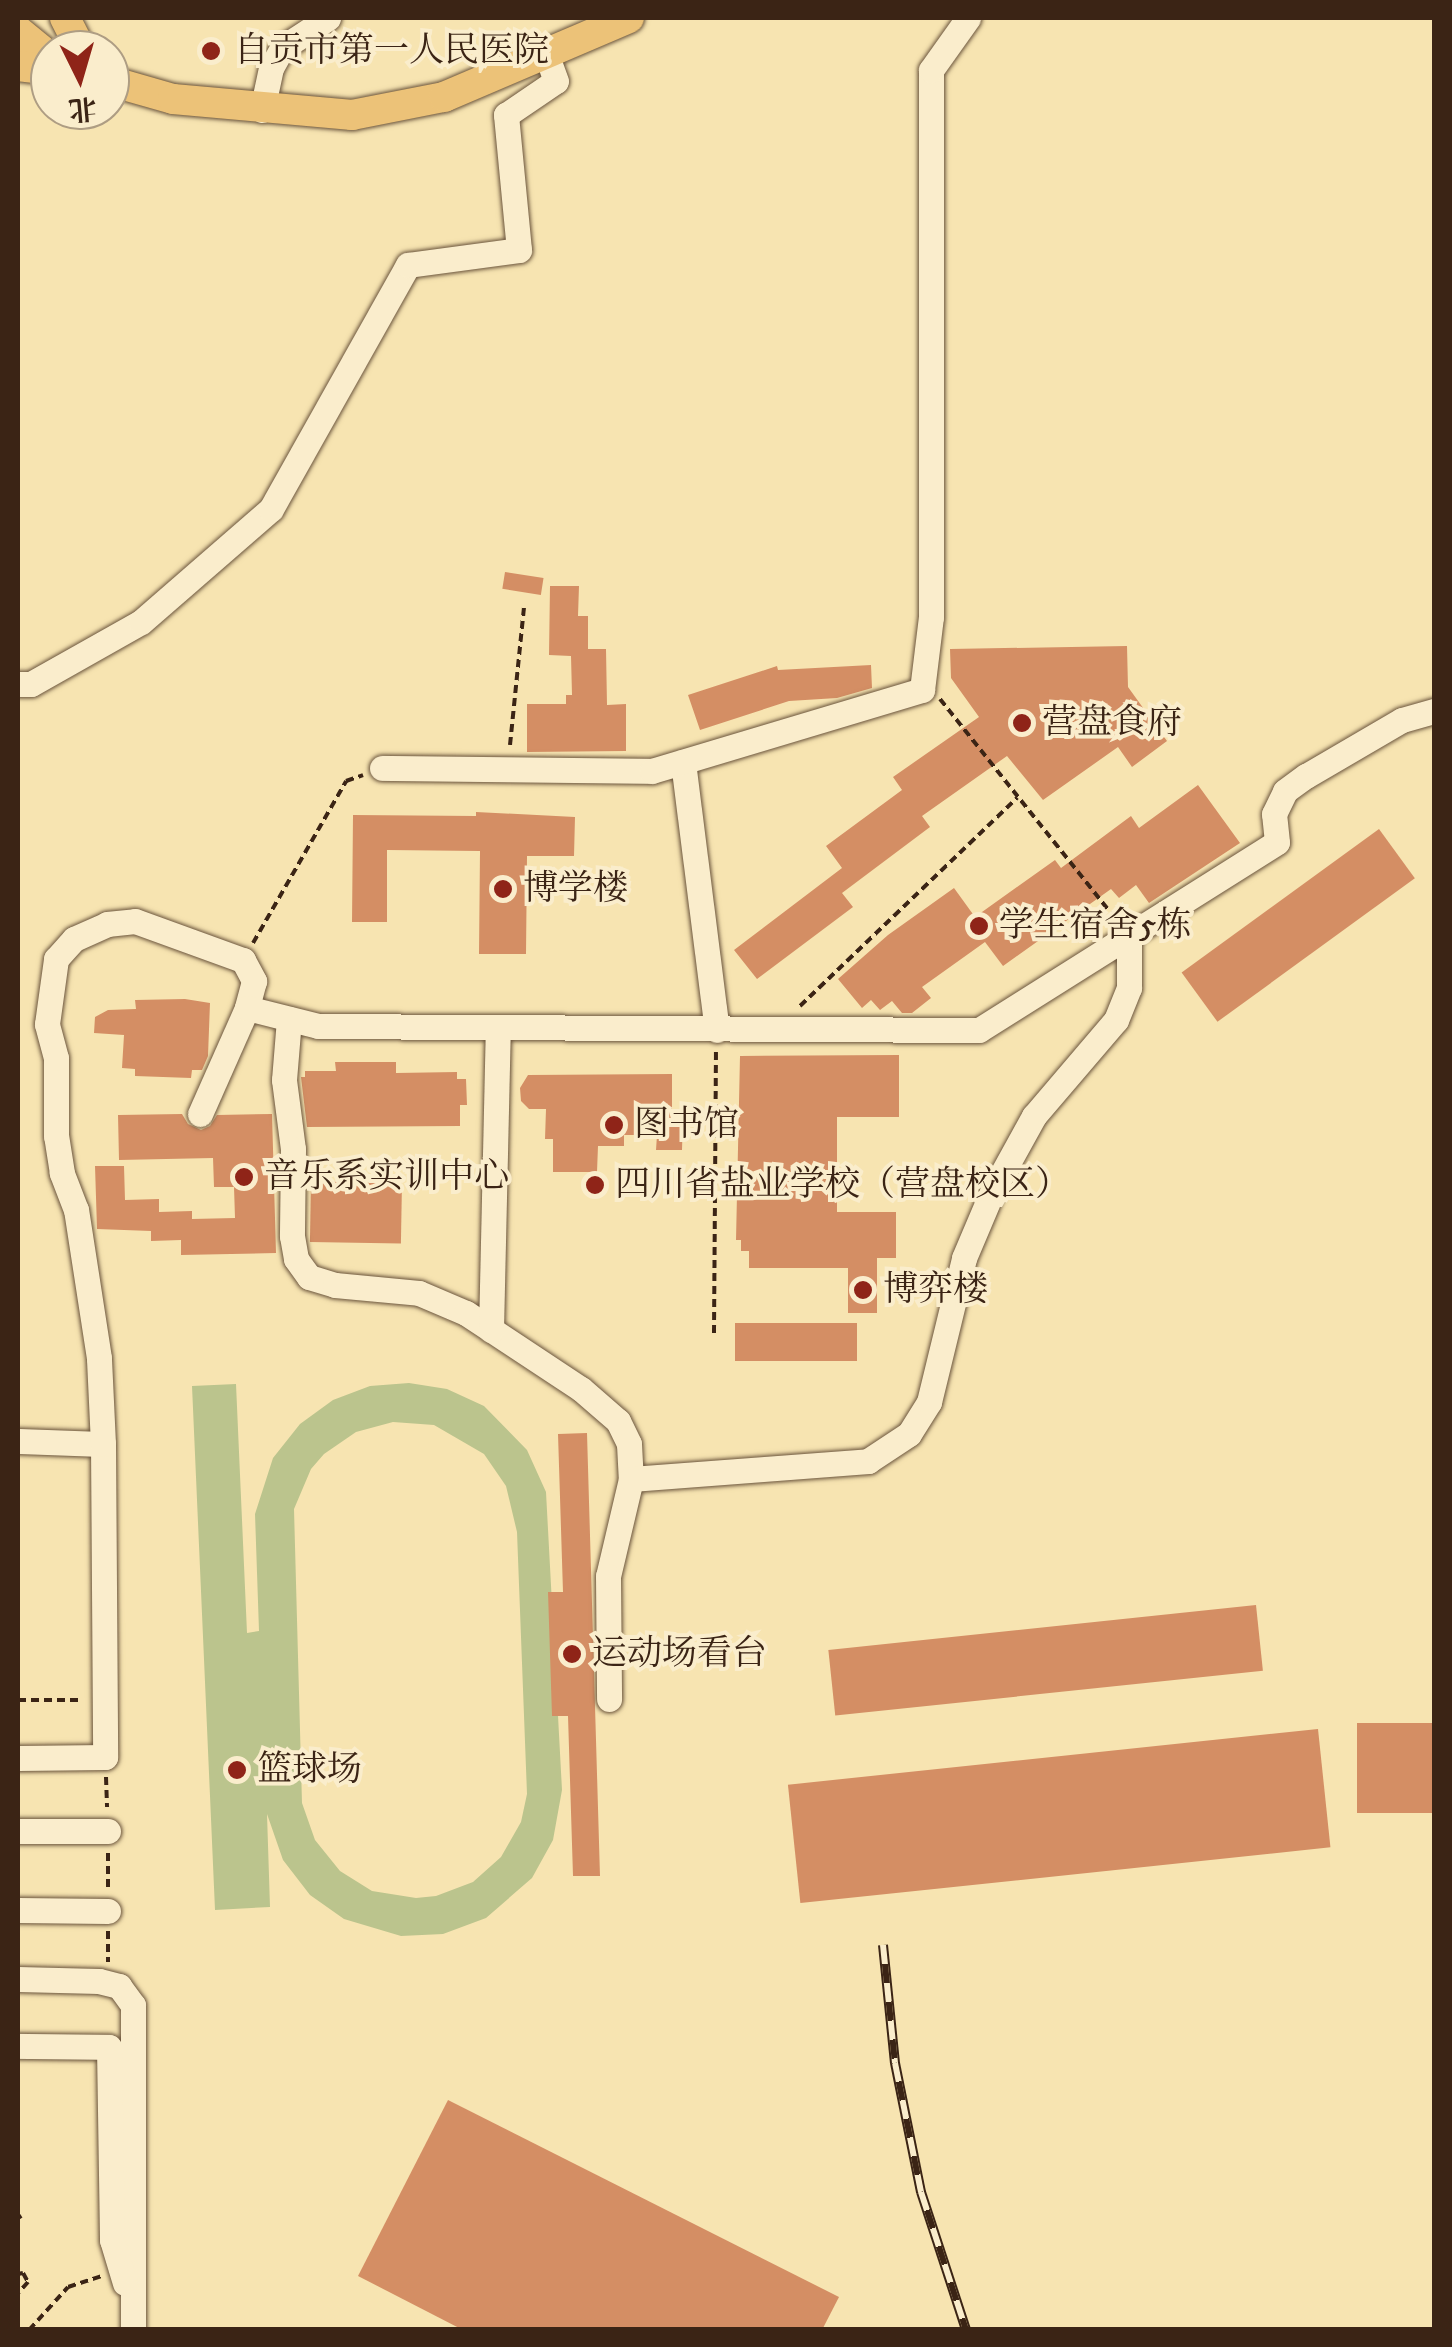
<!DOCTYPE html>
<html>
<head>
<meta charset="utf-8">
<style>
  body { margin:0 }
  #map { position:relative; width:1452px; height:2347px; overflow:hidden; background:#f7e4b1; font-family:"IM FELL DW Pica","Noto Serif SC",serif }
  div>[style] { position:absolute }
  [style*='--x'] { left:calc(var(--x)*1px); top:calc(var(--y)*1px); width:calc(var(--w)*1px); rotate:calc(var(--a)*1deg) }
  .green>* { inset:0; background:#bbc48d }
  .building>* { inset:0; background:#d48e64; transform-origin:0 0 }
  .path>* { height:4px; margin-top:-2px; transform-origin:0; background:repeating-linear-gradient(90deg,#3b2415 0 8px,transparent 0 13px) }
  .roads { filter:drop-shadow(0 0 2px #6a543c) drop-shadow(0 0 2px #6a543c) }
  .minor>* { height:25px; margin:-12.5px; padding:0 12.5px; transform-origin:12.5px; border-radius:12.5px; background:#faedcc }
  .major>* { height:30px; margin:-15px; padding:0 15px; transform-origin:15px; border-radius:15px; background:#ecc278 }
  .rail>* { height:10px; margin-top:-5px; transform-origin:0; background:repeating-linear-gradient(90deg,#faedcc 0 19px,#3b2415 0 38px); box-sizing:border-box; border-block:2px solid #3b2415 }
  .dots>* { width:28px; height:28px; translate:-50% -50%; box-sizing:border-box; border:5px solid #faedcc; border-radius:50% }
  span { translate:-50% -50%; white-space:nowrap; text-align:center; line-height:1.15; -webkit-text-stroke:8px #faedcc; paint-order:stroke }
  .poi-label { font-size:35px; color:#3b2415 }
  .left { translate:0 -50%; text-align:left }
  .frame { position:absolute; inset:0; border:20px solid #3b2415; pointer-events:none }
  .north { position:absolute; left:30px; top:30px; width:100px; height:100px; box-sizing:border-box; background:#faedcc; border:2px solid #ae9d83; border-radius:50%; rotate:175deg; font-size:28px; font-weight:700; line-height:40px; text-align:center; color:#3b2415 }
  .north::after { content:''; display:block; margin:auto; width:35px; height:45px; background:#8f2418; clip-path:polygon(50% 0,100% 100%,50% 72%,0 100%) }
</style>
</head>
<body>
<div id="map">
  <div class="green">
    <i style="clip-path:polygon(evenodd,409px 1383px,447px 1389px,484px 1406px,527px 1450px,546px 1492px,562px 1790px,553px 1840px,532px 1878px,486px 1918px,443px 1934px,401px 1936px,344px 1919px,310px 1895px,283px 1860px,267px 1814px,270px 1907px,215px 1910px,192px 1386px,236px 1384px,247px 1633px,259px 1631px,255px 1514px,273px 1458px,300px 1424px,333px 1400px,370px 1386px,409px 1383px,393px 1422px,434px 1425px,484px 1454px,506px 1486px,517px 1532px,527px 1794px,521px 1822px,501px 1857px,473px 1882px,436px 1896px,416px 1898px,372px 1891px,340px 1871px,315px 1840px,302px 1803px,294px 1509px,311px 1469px,324px 1454px,356px 1432px,393px 1422px)"></i>
  </div>
  <div class="building">
    <i style="left:505px;top:572px;width:39px;height:17px;rotate:9deg"></i>
    <i style="clip-path:polygon(550px 586px,579px 586px,578px 616px,588px 616px,588px 649px,606px 649px,607px 705px,626px 704px,626px 751px,527px 752px,527px 704px,566px 704px,566px 695px,572px 695px,571px 656px,549px 655px)"></i>
    <i style="clip-path:polygon(1127px 646px,1128px 687px,1167px 741px,1132px 767px,1118px 747px,1043px 800px,1007px 756px,922px 816px,930px 827px,842px 893px,853px 907px,757px 979px,734px 950px,842px 868px,826px 846px,902px 790px,893px 777px,979px 717px,951px 678px,950px 649px)"></i>
    <i style="clip-path:polygon(871px 665px,872px 688px,837px 698px,789px 701px,700px 730px,688px 695px,777px 666px,778px 670px)"></i>
    <i style="clip-path:polygon(1198px 785px,1240px 843px,1149px 903px,1136px 885px,1119px 898px,1111px 889px,1003px 966px,985px 942px,922px 987px,931px 998px,912px 1013px,902px 1013px,892px 1001px,880px 1010px,871px 1000px,862px 1008px,838px 979px,888px 935px,954px 888px,975px 917px,1055px 860px,1061px 868px,1131px 816px,1139px 828px)"></i>
    <i style="clip-path:polygon(476px 812px,575px 817px,574px 856px,527px 856px,526px 954px,479px 954px,480px 851px,387px 850px,387px 922px,352px 922px,353px 815px,476px 816px)"></i>
    <i style="left:1379px;top:829px;width:61px;height:244px;rotate:54deg"></i>
    <i style="clip-path:polygon(185px 999px,210px 1003px,208px 1056px,202px 1070px,192px 1070px,191px 1078px,135px 1076px,135px 1069px,122px 1068px,124px 1035px,94px 1033px,95px 1017px,108px 1010px,136px 1009px,135px 1000px)"></i>
    <i style="clip-path:polygon(899px 1055px,899px 1117px,837px 1117px,837px 1212px,896px 1212px,896px 1258px,877px 1258px,877px 1313px,848px 1313px,848px 1268px,749px 1268px,749px 1251px,741px 1251px,741px 1240px,736px 1240px,740px 1056px)"></i>
    <i style="clip-path:polygon(335px 1062px,396px 1062px,396px 1073px,457px 1072px,457px 1079px,466px 1079px,467px 1105px,460px 1105px,460px 1126px,307px 1127px,301px 1077px,305px 1077px,305px 1071px,336px 1071px)"></i>
    <i style="clip-path:polygon(672px 1074px,672px 1114px,683px 1114px,682px 1150px,656px 1150px,657px 1135px,624px 1135px,624px 1146px,598px 1146px,597px 1172px,553px 1172px,553px 1139px,545px 1139px,546px 1109px,529px 1109px,521px 1101px,520px 1088px,528px 1075px)"></i>
    <i style="clip-path:polygon(182px 1114px,188px 1124px,201px 1130px,210px 1126px,217px 1115px,272px 1114px,276px 1253px,181px 1255px,181px 1240px,151px 1241px,151px 1231px,97px 1229px,95px 1166px,124px 1166px,125px 1200px,159px 1199px,159px 1212px,192px 1211px,192px 1219px,235px 1218px,234px 1187px,214px 1187px,213px 1158px,119px 1160px,118px 1115px)"></i>
    <i style="left:311px;top:1181px;width:91px;height:61px;rotate:1deg"></i>
    <i style="left:735px;top:1323px;width:122px;height:38px"></i>
    <i style="clip-path:polygon(587px 1433px,600px 1876px,573px 1876px,568px 1716px,552px 1716px,548px 1592px,563px 1592px,558px 1434px)"></i>
    <i style="left:1256px;top:1605px;width:66px;height:430px;rotate:84deg"></i>
    <i style="left:1434px;top:1723px;width:90px;height:77px;rotate:90deg"></i>
    <i style="left:1318px;top:1729px;width:119px;height:533px;rotate:84deg"></i>
    <i style="clip-path:polygon(448px 2100px,839px 2297px,822px 2330px,463px 2330px,358px 2276px)"></i>
  </div>
  <div class="path">
    <i style="--x:940;--y:699;--w:280;--a:51.4"></i>
    <i style="--x:510;--y:745;--w:139;--a:-84.2"></i>
    <i style="--x:253;--y:943;--w:187;--a:-60.1"></i>
    <i style="--x:346;--y:781;--w:18;--a:-19"></i>
    <i style="--x:800;--y:1006;--w:301;--a:-43.8"></i>
    <i style="--x:714;--y:1333;--w:283;--a:-89.6"></i>
    <i style="--x:18;--y:1700;--w:64;--a:0"></i>
    <i style="--x:106;--y:1777;--w:30;--a:88"></i>
    <i style="--x:108;--y:1887;--w:36;--a:-90"></i>
    <i style="--x:108;--y:1931;--w:31;--a:90"></i>
    <i style="--x:18;--y:2218;--w:4;--a:-34"></i>
    <i style="--x:18;--y:2274;--w:5;--a:-11"></i>
    <i style="--x:23;--y:2273;--w:10;--a:61"></i>
    <i style="--x:28;--y:2282;--w:15;--a:132"></i>
    <i style="--x:29;--y:2330;--w:58;--a:-47.8"></i>
    <i style="--x:68;--y:2287;--w:36;--a:-18"></i>
  </div>
  <div class="roads">
    <div class="minor">
      <i style="--x:262;--y:110;--w:43;--a:-77.9"></i>
      <i style="--x:271;--y:68;--w:23;--a:-61"></i>
      <i style="--x:282;--y:48;--w:55;--a:-33.1"></i>
      <i style="--x:18;--y:684;--w:13;--a:0"></i>
      <i style="--x:31;--y:684;--w:126;--a:-29.4"></i>
      <i style="--x:141;--y:622;--w:172;--a:-41"></i>
      <i style="--x:271;--y:509;--w:280;--a:-60.7"></i>
      <i style="--x:408;--y:265;--w:112;--a:-7.7"></i>
      <i style="--x:519;--y:250;--w:136;--a:-95.5"></i>
      <i style="--x:506;--y:115;--w:60;--a:-34.2"></i>
      <i style="--x:556;--y:81;--w:30;--a:-110"></i>
      <i style="--x:683;--y:762;--w:270;--a:82.8"></i>
      <i style="--x:382;--y:768;--w:270;--a:0.6"></i>
      <i style="--x:652;--y:771;--w:282;--a:-16.7"></i>
      <i style="--x:922;--y:690;--w:74;--a:-83"></i>
      <i style="--x:931;--y:617;--w:547;--a:-90"></i>
      <i style="--x:931;--y:70;--w:64;--a:-54.6"></i>
      <i style="--x:289;--y:1019;--w:61;--a:94.7"></i>
      <i style="--x:284;--y:1080;--w:70;--a:82.6"></i>
      <i style="--x:293;--y:1149;--w:87;--a:90.7"></i>
      <i style="--x:292;--y:1236;--w:23;--a:80"></i>
      <i style="--x:296;--y:1259;--w:22;--a:54"></i>
      <i style="--x:309;--y:1277;--w:27;--a:17"></i>
      <i style="--x:335;--y:1285;--w:84;--a:5.4"></i>
      <i style="--x:419;--y:1293;--w:51;--a:23.1"></i>
      <i style="--x:466;--y:1313;--w:138;--a:33.5"></i>
      <i style="--x:581;--y:1389;--w:49;--a:40.9"></i>
      <i style="--x:618;--y:1421;--w:25;--a:64"></i>
      <i style="--x:629;--y:1444;--w:35;--a:87"></i>
      <i style="--x:631;--y:1479;--w:100;--a:103.3"></i>
      <i style="--x:608;--y:1576;--w:123;--a:89.5"></i>
      <i style="--x:200;--y:1114;--w:116;--a:-66.1"></i>
      <i style="--x:491;--y:1330;--w:302;--a:-88.7"></i>
      <i style="--x:18;--y:1441;--w:85;--a:2"></i>
      <i style="--x:103;--y:1444;--w:313;--a:89.6"></i>
      <i style="--x:105;--y:1757;--w:87;--a:179.3"></i>
      <i style="--x:103;--y:1444;--w:86;--a:-92.7"></i>
      <i style="--x:99;--y:1358;--w:150;--a:-98.8"></i>
      <i style="--x:76;--y:1210;--w:40;--a:-111"></i>
      <i style="--x:62;--y:1173;--w:37;--a:-99"></i>
      <i style="--x:56;--y:1136;--w:78;--a:-90"></i>
      <i style="--x:56;--y:1058;--w:35;--a:-105"></i>
      <i style="--x:47;--y:1024;--w:66;--a:-82.1"></i>
      <i style="--x:56;--y:959;--w:27;--a:-48"></i>
      <i style="--x:74;--y:939;--w:36;--a:-24"></i>
      <i style="--x:107;--y:924;--w:28;--a:-6"></i>
      <i style="--x:135;--y:921;--w:115;--a:19.9"></i>
      <i style="--x:243;--y:960;--w:24;--a:62"></i>
      <i style="--x:254;--y:981;--w:28;--a:105"></i>
      <i style="--x:247;--y:1008;--w:73;--a:14.2"></i>
      <i style="--x:318;--y:1026;--w:661;--a:0.35"></i>
      <i style="--x:979;--y:1030;--w:352;--a:-32.2"></i>
      <i style="--x:1277;--y:842;--w:28;--a:-96"></i>
      <i style="--x:1274;--y:814;--w:25;--a:-64"></i>
      <i style="--x:1285;--y:791;--w:26;--a:-36"></i>
      <i style="--x:1306;--y:776;--w:111;--a:-30.3"></i>
      <i style="--x:1402;--y:720;--w:33;--a:-16"></i>
      <i style="--x:631;--y:1479;--w:238;--a:-4.3"></i>
      <i style="--x:868;--y:1461;--w:49;--a:-33.4"></i>
      <i style="--x:909;--y:1434;--w:38;--a:-58"></i>
      <i style="--x:929;--y:1402;--w:148;--a:-76.3"></i>
      <i style="--x:964;--y:1258;--w:72;--a:-67"></i>
      <i style="--x:992;--y:1192;--w:87;--a:-61.1"></i>
      <i style="--x:1034;--y:1116;--w:126;--a:-49.5"></i>
      <i style="--x:1116;--y:1020;--w:35;--a:-68"></i>
      <i style="--x:1129;--y:988;--w:53;--a:-90"></i>
      <i style="--x:18;--y:1831;--w:90;--a:0"></i>
      <i style="--x:18;--y:1910;--w:90;--a:0.6"></i>
      <i style="--x:18;--y:1979;--w:81;--a:1.4"></i>
      <i style="--x:99;--y:1981;--w:21;--a:14"></i>
      <i style="--x:119;--y:1986;--w:24;--a:54"></i>
      <i style="--x:133;--y:2005;--w:325;--a:90"></i>
      <i style="--x:18;--y:2046;--w:91;--a:0.6"></i>
      <i style="--x:109;--y:2047;--w:193;--a:89.1"></i>
      <i style="--x:112;--y:2240;--w:45;--a:73.2"></i>
    </div>
    <div class="major">
      <i style="--x:65;--y:18;--w:36;--a:63"></i>
      <i style="--x:18;--y:31;--w:41;--a:39.1"></i>
      <i style="--x:18;--y:66;--w:32;--a:7"></i>
      <i style="--x:110;--y:81;--w:66;--a:15.9"></i>
      <i style="--x:173;--y:99;--w:180;--a:5.1"></i>
      <i style="--x:352;--y:115;--w:94;--a:-11.1"></i>
      <i style="--x:444;--y:97;--w:201;--a:-23.1"></i>
    </div>
  </div>
  <div class="rail">
    <i style="--x:883;--y:1945;--w:119;--a:84.2"></i>
    <i style="--x:895;--y:2063;--w:132;--a:78.6"></i>
    <i style="--x:921;--y:2192;--w:145;--a:71.9"></i>
  </div>
  <div class="dots">
    <i style="left:211px;top:51px;background:#8f2418"></i>
    <i style="left:1022px;top:723px;background:#8f2418"></i>
    <i style="left:503px;top:889px;background:#8f2418"></i>
    <i style="left:979px;top:926px;background:#8f2418"></i>
    <i style="left:614px;top:1125px;background:#8f2418"></i>
    <i style="left:244px;top:1177px;background:#8f2418"></i>
    <i style="left:595px;top:1185px;background:#8f2418"></i>
    <i style="left:863px;top:1290px;background:#8f2418"></i>
    <i style="left:572px;top:1654px;background:#8f2418"></i>
    <i style="left:237px;top:1770px;background:#8f2418"></i>
  </div>
  <div class="poi-label">
    <span class="left" style="left:234px;top:51px">自贡市第一人民医院</span>
    <span class="left" style="left:1042px;top:723px">营盘食府</span>
    <span class="left" style="left:523px;top:889px">博学楼</span>
    <span class="left" style="left:999px;top:926px">学生宿舍5栋</span>
    <span class="left" style="left:634px;top:1125px">图书馆</span>
    <span class="left" style="left:264px;top:1177px">音乐系实训中心</span>
    <span class="left" style="left:615px;top:1185px">四川省盐业学校（营盘校区）</span>
    <span class="left" style="left:883px;top:1290px">博弈楼</span>
    <span class="left" style="left:592px;top:1654px">运动场看台</span>
    <span class="left" style="left:257px;top:1770px">篮球场</span>
  </div>
  <div class="frame"></div>
  <div class="north">北</div>
</div>
</body>
</html>
